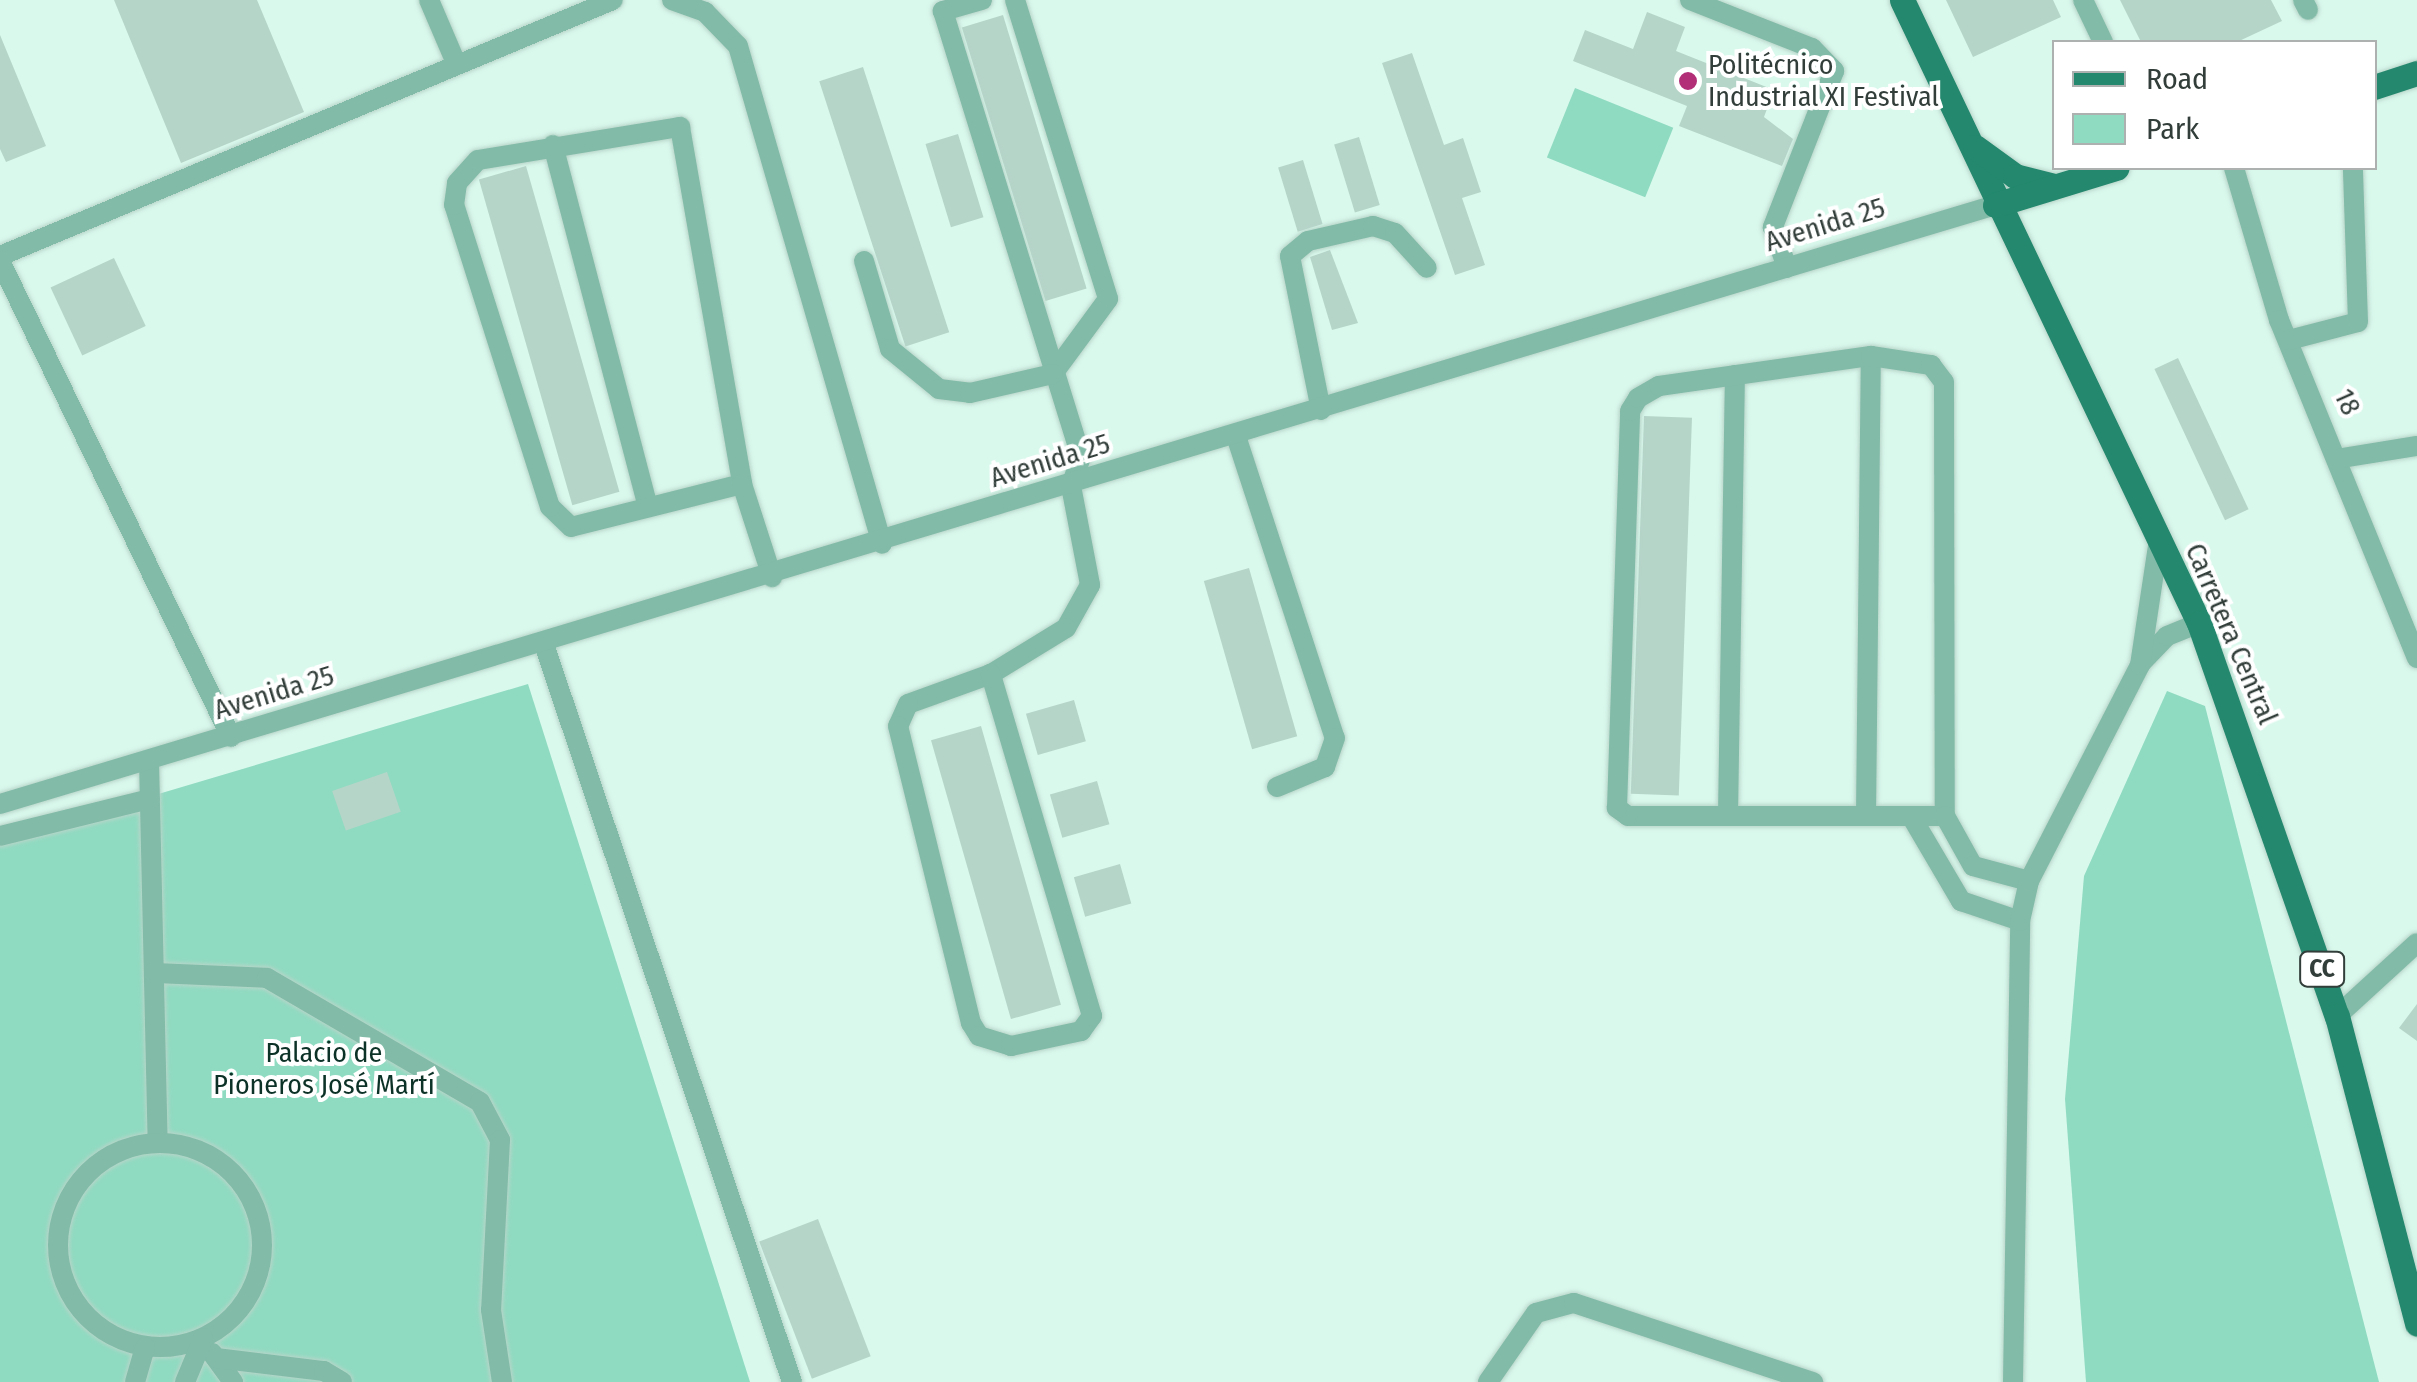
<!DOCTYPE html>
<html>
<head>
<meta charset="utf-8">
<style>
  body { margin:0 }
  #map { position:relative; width:2417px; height:1382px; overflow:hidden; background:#daf9ed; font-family:"Fira Sans Condensed",sans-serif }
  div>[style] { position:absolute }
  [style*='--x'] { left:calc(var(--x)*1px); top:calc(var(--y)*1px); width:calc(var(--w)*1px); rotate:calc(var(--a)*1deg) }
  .green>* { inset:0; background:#8fdbc1; transform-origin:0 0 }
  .building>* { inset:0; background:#b6d5c9; transform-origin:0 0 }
  .roads { filter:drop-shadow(0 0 2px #b8d4c9) drop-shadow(0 0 2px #b8d4c9) }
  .minor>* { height:20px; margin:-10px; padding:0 10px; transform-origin:10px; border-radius:10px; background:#82bba8 }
  .minor>.ring { margin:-10px; padding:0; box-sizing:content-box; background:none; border:20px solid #82bba8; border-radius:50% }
  .major>* { height:25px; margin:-12.5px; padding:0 12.5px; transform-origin:12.5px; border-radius:12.5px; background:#23886d }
  .dots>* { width:28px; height:28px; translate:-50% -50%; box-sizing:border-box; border:5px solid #fff; border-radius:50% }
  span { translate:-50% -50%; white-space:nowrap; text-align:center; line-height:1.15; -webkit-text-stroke:8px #fff; paint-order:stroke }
  .shield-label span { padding:2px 8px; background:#fff; border:2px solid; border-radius:8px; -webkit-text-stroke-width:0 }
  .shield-label { font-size:25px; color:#323e3a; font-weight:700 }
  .poi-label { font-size:28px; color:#323e3a }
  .left { translate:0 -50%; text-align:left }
  .street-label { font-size:28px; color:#323e3a }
  .park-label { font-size:28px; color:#0c3126 }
  .legend { position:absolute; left:2052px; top:40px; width:325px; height:130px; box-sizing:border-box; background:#fff; border:2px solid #adb2b0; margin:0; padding:12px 18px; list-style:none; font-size:30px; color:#323e3a }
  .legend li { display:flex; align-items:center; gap:20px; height:50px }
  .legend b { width:50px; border:2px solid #adb2b0 }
</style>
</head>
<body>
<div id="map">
  <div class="green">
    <i style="left:1575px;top:88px;width:106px;height:75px;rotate:22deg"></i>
    <i style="clip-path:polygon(528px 684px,750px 1382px,0 1382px,0 841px)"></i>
    <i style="clip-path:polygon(2167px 691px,2205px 706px,2379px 1382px,2086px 1382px,2065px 1099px,2084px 876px)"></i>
  </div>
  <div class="building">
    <i style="clip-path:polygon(114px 0,257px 0,304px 112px,181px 163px)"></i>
    <i style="clip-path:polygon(1946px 0,2053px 0,2061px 17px,1973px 57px)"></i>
    <i style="clip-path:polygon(2120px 0,2271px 0,2282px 21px,2237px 42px,2141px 42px)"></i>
    <i style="clip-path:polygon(1647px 12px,1685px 27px,1676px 51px,1774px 90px,1764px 117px,1793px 139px,1782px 166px,1679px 126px,1687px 106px,1573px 61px,1585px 30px,1633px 49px)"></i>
    <i style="left:1003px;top:15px;width:286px;height:43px;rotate:73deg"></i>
    <i style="clip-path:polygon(0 35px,46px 146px,6px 162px,0 149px)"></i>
    <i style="clip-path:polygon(1412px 53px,1444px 145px,1463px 138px,1481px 192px,1462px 198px,1485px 265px,1455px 275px,1382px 63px)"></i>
    <i style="left:863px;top:67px;width:279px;height:46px;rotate:72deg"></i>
    <i style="left:958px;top:134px;width:87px;height:34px;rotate:73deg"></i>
    <i style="left:1359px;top:137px;width:71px;height:26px;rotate:73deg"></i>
    <i style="left:1303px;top:160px;width:67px;height:26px;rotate:73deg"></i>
    <i style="left:526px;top:166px;width:339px;height:49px;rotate:74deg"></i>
    <i style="clip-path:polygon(1330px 250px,1358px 323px,1332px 330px,1310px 257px)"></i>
    <i style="left:114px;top:258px;width:75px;height:70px;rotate:65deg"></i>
    <i style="left:2178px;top:358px;width:167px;height:26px;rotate:65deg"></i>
    <i style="left:1644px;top:416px;width:48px;height:378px;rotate:2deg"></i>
    <i style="left:1249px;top:568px;width:175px;height:47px;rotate:74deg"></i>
    <i style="left:1074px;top:700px;width:43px;height:50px;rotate:74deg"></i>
    <i style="left:981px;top:726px;width:290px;height:52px;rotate:74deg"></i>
    <i style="left:387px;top:772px;width:42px;height:58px;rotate:71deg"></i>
    <i style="left:1097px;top:781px;width:45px;height:49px;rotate:74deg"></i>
    <i style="left:1120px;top:864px;width:41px;height:48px;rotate:74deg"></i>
    <i style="clip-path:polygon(2417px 1004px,2417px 1041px,2399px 1028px)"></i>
    <i style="left:818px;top:1219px;width:147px;height:63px;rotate:69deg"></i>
  </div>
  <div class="roads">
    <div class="minor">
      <i style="--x:429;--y:0;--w:69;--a:66.8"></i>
      <i style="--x:672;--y:0;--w:35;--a:20"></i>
      <i style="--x:705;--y:12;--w:47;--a:45.9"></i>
      <i style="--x:738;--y:46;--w:518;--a:73.87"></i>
      <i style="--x:982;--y:0;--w:41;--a:164.2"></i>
      <i style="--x:943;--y:11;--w:467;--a:72.8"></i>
      <i style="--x:1081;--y:457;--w:31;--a:109"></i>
      <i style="--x:1071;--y:486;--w:101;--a:79.1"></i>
      <i style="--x:1090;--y:585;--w:49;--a:119.2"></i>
      <i style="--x:1066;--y:628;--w:88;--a:148.5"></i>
      <i style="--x:991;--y:674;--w:88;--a:160.1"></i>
      <i style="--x:908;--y:704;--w:24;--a:114"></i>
      <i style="--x:898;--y:726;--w:306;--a:76.2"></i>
      <i style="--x:971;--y:1023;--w:15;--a:58"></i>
      <i style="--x:979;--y:1036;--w:34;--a:17"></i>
      <i style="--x:1011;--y:1046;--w:72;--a:-12.1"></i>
      <i style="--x:1081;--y:1031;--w:19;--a:-54"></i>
      <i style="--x:1092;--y:1016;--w:357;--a:-106.5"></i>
      <i style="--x:1015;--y:0;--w:313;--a:72.7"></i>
      <i style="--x:1108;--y:299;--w:93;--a:126.3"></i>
      <i style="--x:1690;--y:0;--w:131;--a:21.5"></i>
      <i style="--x:1812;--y:48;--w:32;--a:46"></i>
      <i style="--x:1834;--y:71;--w:168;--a:111.4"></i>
      <i style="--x:1773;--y:227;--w:43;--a:71.1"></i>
      <i style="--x:2083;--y:0;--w:47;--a:64.5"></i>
      <i style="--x:2303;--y:0;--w:11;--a:63"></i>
      <i style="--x:553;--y:145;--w:374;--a:75.3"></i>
      <i style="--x:2234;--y:168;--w:159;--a:73.5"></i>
      <i style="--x:2279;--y:320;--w:365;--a:67.8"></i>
      <i style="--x:0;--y:256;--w:664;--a:-22.67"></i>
      <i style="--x:0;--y:261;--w:529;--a:64.11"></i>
      <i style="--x:864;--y:261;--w:92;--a:73.5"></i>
      <i style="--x:890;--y:349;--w:63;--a:39.2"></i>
      <i style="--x:939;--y:389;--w:31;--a:7"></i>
      <i style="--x:970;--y:393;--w:85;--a:-12.9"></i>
      <i style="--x:2289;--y:340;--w:71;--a:-14.6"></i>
      <i style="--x:2358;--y:322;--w:154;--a:-91.9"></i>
      <i style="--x:1321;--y:410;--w:157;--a:-101.4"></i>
      <i style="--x:1290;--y:256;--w:23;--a:-40"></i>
      <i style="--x:1308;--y:241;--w:67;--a:-13"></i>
      <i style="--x:1373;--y:226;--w:23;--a:18"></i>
      <i style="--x:1395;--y:233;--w:47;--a:47.6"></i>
      <i style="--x:1236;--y:436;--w:318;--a:71.9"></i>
      <i style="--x:1335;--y:738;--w:31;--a:109"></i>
      <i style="--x:1325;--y:767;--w:52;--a:157.4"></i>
      <i style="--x:2342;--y:458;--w:76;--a:-9.1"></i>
      <i style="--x:742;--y:484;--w:176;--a:165.9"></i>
      <i style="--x:571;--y:527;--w:29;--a:-136"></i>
      <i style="--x:550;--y:507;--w:317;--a:-107.6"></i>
      <i style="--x:454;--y:205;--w:22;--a:-82"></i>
      <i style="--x:457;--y:183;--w:31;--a:-48"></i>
      <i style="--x:478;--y:160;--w:205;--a:-9.3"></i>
      <i style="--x:680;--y:127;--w:362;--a:80.1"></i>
      <i style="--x:742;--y:484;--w:98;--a:72.1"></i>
      <i style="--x:544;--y:644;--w:779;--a:71.43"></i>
      <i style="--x:2141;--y:663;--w:37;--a:-46"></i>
      <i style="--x:2167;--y:636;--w:35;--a:-22"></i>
      <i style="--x:149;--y:760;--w:383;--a:88.7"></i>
      <i style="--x:0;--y:804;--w:2083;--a:-16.71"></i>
      <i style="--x:1728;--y:816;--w:441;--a:-89.1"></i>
      <i style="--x:1866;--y:816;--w:460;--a:-89.4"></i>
      <i style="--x:1911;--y:816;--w:99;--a:59.5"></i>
      <i style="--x:1961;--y:901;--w:62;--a:18.7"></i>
      <i style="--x:1945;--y:816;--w:317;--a:180"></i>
      <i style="--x:1628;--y:816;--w:14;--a:-144"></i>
      <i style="--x:1617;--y:808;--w:397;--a:-88.1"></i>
      <i style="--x:1630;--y:411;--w:15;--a:-58"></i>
      <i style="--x:1638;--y:398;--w:24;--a:-30"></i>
      <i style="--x:1659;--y:386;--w:214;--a:-8.1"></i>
      <i style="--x:1871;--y:356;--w:61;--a:8.5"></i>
      <i style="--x:1931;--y:365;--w:21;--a:53"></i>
      <i style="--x:1944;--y:382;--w:434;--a:89.9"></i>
      <i style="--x:1945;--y:816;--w:57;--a:60.8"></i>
      <i style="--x:1973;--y:866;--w:58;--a:15"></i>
      <i style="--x:0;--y:836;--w:154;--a:-13.9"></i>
      <i style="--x:154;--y:973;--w:113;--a:2.5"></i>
      <i style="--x:267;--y:978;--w:246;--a:30.2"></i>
      <i style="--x:480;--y:1102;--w:43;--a:62.2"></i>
      <i style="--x:500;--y:1140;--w:170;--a:93"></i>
      <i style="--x:491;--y:1310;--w:73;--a:81.3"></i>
      <i style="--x:2337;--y:1016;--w:108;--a:-42.4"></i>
      <i class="ring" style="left:58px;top:1143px;width:184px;height:184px"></i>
      <i style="--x:212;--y:1353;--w:36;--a:54"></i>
      <i style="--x:216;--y:1358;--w:109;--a:6.9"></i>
      <i style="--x:324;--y:1371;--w:21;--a:31"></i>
      <i style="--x:135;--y:1382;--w:36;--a:-74"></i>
      <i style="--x:185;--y:1382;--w:47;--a:-67.3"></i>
      <i style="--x:1488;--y:1382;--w:84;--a:-55.2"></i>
      <i style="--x:1536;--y:1313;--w:39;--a:-15"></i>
      <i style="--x:1574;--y:1303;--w:252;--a:18.3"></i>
      <i style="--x:2013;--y:1382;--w:461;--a:-89.1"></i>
      <i style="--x:2020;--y:921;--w:41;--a:-77.3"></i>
      <i style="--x:2029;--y:881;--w:243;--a:-62.8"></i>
      <i style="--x:2140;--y:665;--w:127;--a:-81.4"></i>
    </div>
    <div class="major">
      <i style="--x:1902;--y:0;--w:690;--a:64.51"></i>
      <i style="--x:2199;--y:623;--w:417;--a:70.7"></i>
      <i style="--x:2337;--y:1016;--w:318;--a:75.4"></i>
      <i style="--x:2374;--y:87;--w:45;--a:-18"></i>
      <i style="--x:1975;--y:147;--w:49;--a:35.9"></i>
      <i style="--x:2015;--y:176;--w:40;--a:14.4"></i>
      <i style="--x:1995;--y:205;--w:127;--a:-17"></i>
    </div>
  </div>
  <div class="dots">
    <i style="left:1688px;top:81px;background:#b22f78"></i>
  </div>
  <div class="shield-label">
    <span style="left:2322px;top:969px">CC</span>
  </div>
  <div class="poi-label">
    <span class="left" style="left:1708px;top:81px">Politécnico<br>Industrial XI Festival</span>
  </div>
  <div class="street-label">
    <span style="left:1825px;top:225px;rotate:-17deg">Avenida 25</span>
    <span style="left:2347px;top:402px;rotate:66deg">18</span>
    <span style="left:1050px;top:461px;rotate:-17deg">Avenida 25</span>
    <span style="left:2231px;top:634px;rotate:67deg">Carretera Central</span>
    <span style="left:274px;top:693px;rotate:-17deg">Avenida 25</span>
  </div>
  <div class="park-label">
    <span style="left:324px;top:1069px">Palacio de<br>Pioneros José Martí</span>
  </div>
  <ul class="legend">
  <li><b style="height:12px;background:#23886d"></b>Road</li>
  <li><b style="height:28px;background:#8fdbc1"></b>Park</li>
  </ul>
</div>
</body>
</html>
